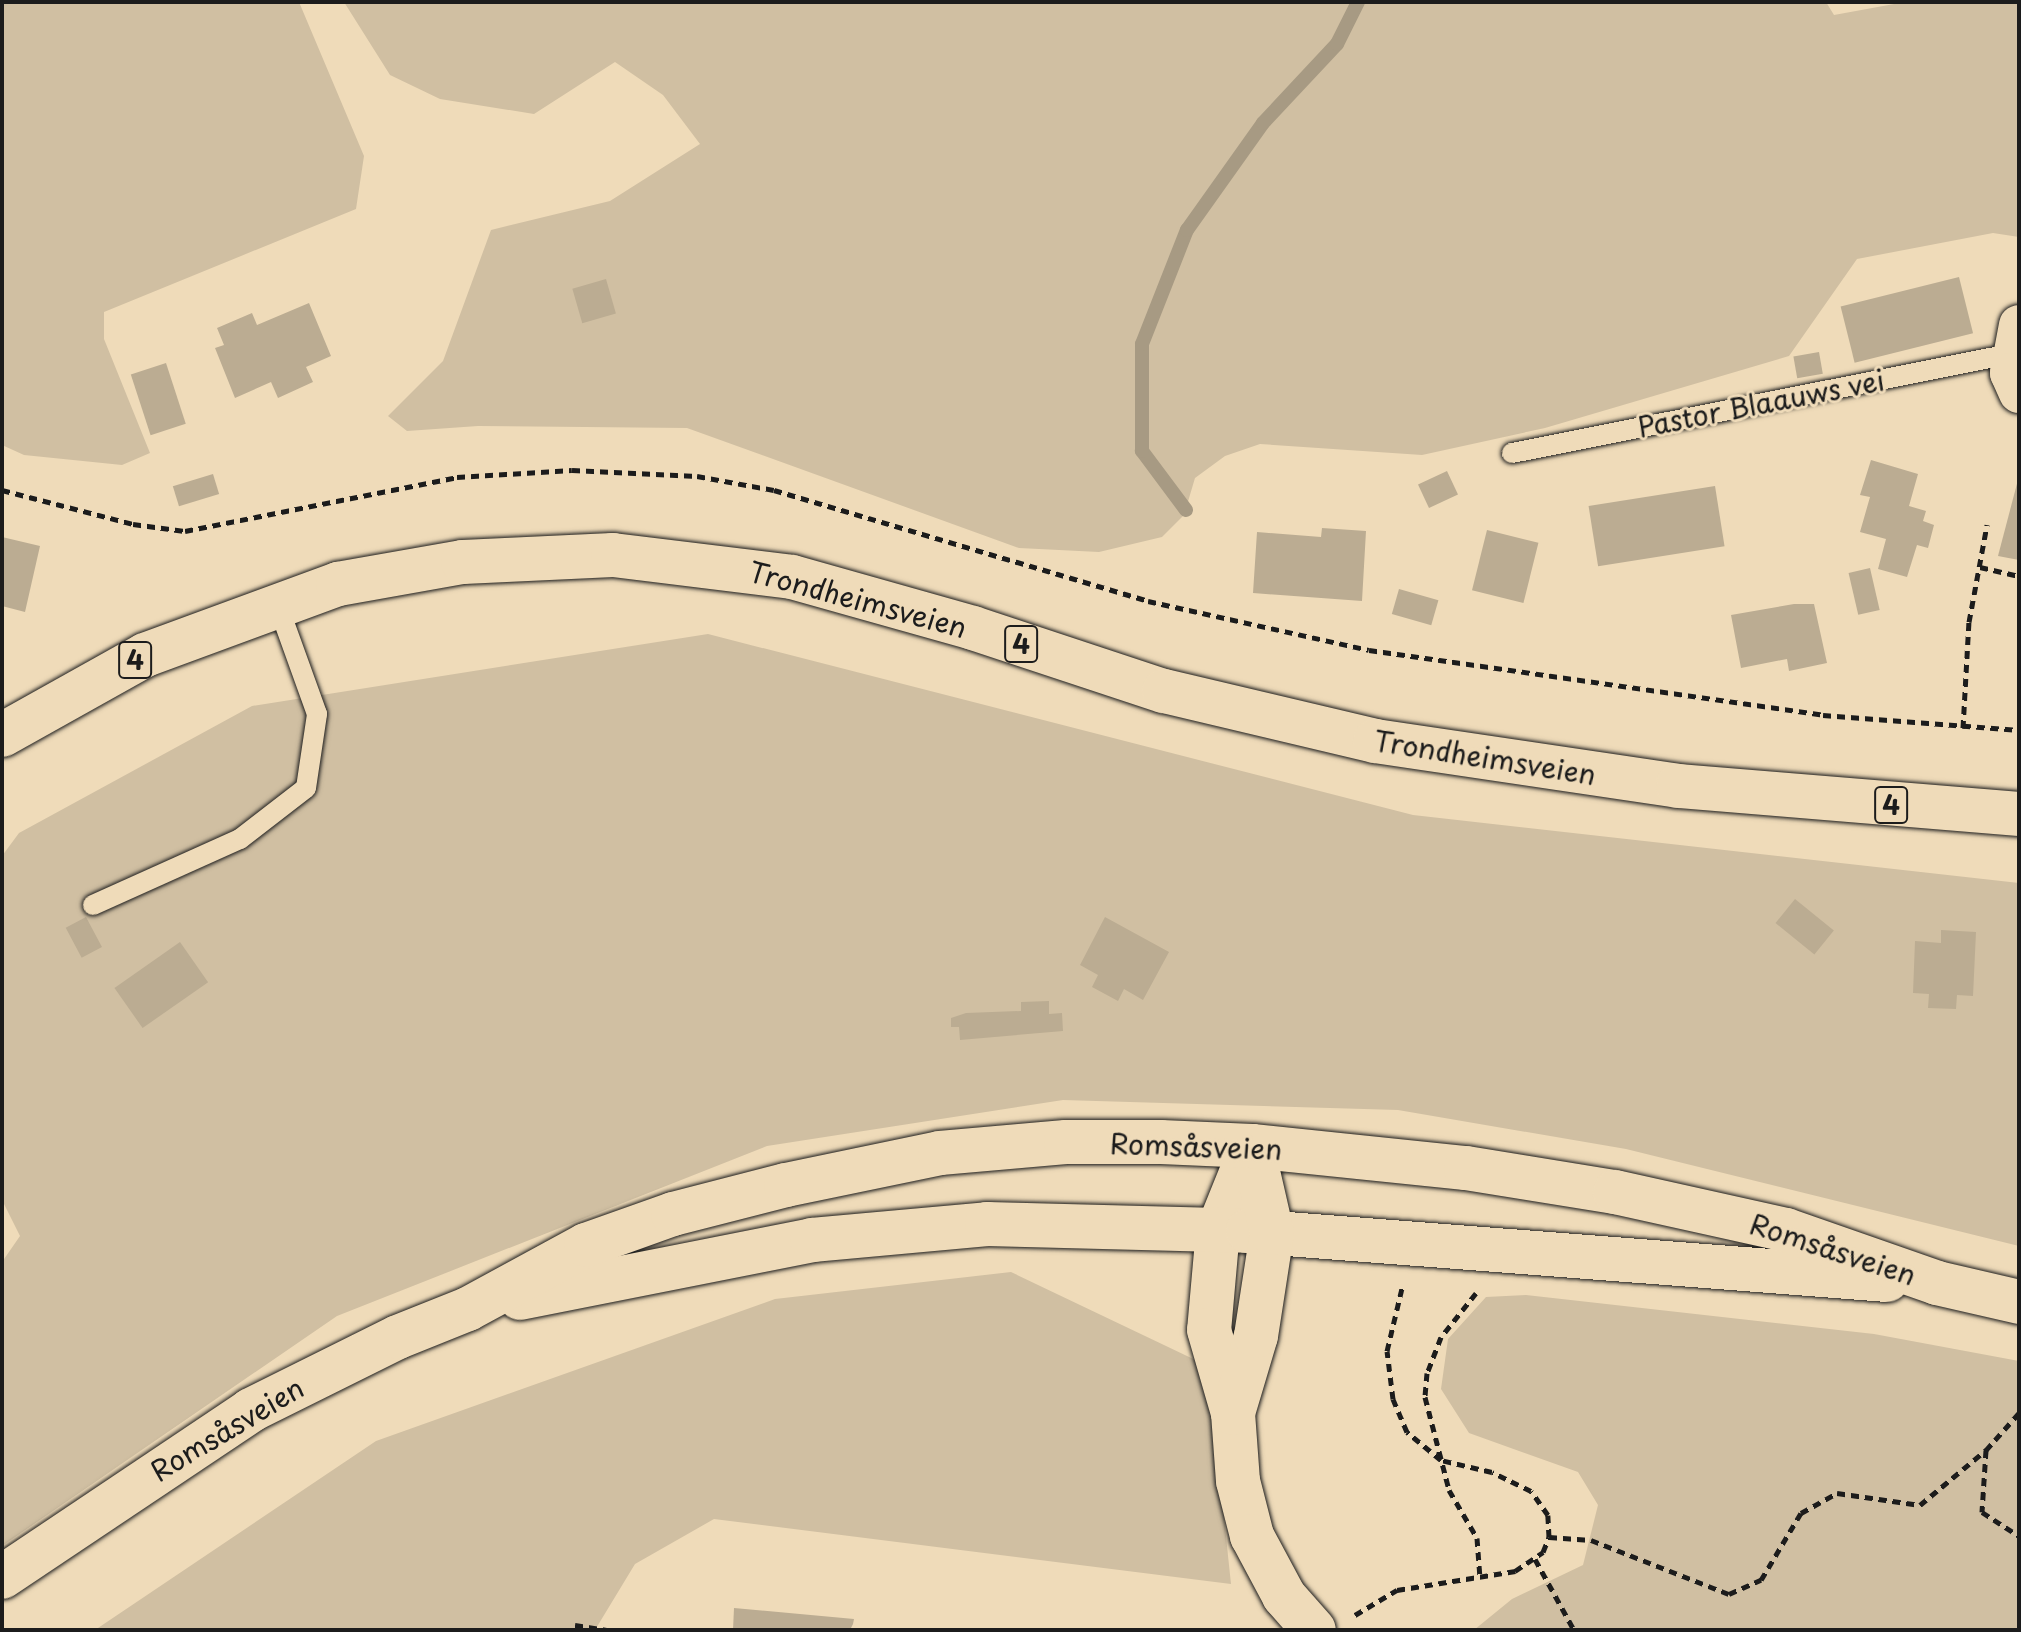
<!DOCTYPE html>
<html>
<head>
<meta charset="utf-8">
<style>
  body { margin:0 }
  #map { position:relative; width:2021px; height:1632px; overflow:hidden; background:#efdbb9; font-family:"Playpen Sans",sans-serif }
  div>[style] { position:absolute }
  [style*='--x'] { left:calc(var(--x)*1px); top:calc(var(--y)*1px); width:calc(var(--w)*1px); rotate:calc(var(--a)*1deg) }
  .green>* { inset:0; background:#d0bfa2 }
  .stream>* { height:14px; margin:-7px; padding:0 7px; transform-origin:7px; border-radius:7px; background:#a79a83 }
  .building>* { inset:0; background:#bbac92; transform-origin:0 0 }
  .path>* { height:5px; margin-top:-2.5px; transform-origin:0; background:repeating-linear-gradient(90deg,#1c1c1c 0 8px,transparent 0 14px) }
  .roads { filter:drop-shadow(0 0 2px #1c1c1c) drop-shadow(0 0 2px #1c1c1c) }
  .lane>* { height:20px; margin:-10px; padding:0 10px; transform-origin:10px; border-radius:10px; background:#efdbb9 }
  .street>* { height:40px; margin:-20px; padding:0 20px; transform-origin:20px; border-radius:20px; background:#efdbb9 }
  .secondary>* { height:44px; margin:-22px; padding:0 22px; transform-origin:22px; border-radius:22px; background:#efdbb9 }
  .highway>* { height:44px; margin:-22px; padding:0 22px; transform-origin:22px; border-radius:22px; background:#efdbb9 }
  span { translate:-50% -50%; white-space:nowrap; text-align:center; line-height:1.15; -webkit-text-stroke:6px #efdbb9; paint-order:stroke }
  .shield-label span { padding:2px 6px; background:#efdbb9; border:2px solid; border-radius:6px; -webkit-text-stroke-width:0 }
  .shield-label { font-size:26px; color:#1c1c1c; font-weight:700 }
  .street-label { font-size:28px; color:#1c1c1c }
  .frame { position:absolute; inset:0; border:4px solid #1c1c1c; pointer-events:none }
</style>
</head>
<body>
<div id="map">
  <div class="green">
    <i style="clip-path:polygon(2px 2px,299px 2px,364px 156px,356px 209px,104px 312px,104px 339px,150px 453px,122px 465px,24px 455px,2px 445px)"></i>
    <i style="clip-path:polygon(344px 2px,1826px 2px,1834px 15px,1905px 2px,2019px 2px,2019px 237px,1993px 233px,1857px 259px,1789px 356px,1545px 428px,1422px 455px,1260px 444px,1225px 456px,1195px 478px,1184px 515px,1162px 537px,1099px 552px,1019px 548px,687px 428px,478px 426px,407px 431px,388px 416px,443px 361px,491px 230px,610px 201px,700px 144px,663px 95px,615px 62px,534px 114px,440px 99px,390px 75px)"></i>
    <i style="clip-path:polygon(708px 634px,1413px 815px,2019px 883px,2019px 1246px,1626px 1149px,1398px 1110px,1063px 1100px,767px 1146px,337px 1316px,2px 1546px,2px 1262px,20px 1236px,2px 1200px,2px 856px,19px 833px,252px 706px)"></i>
    <i style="clip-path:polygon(1011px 1272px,1208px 1366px,1231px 1584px,714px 1519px,635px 1564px,595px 1630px,95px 1630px,376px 1441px,775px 1299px)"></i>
    <i style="clip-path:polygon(1526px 1295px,1874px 1334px,2019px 1361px,2019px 1630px,1474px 1630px,1512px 1599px,1583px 1565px,1598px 1505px,1578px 1472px,1469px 1433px,1441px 1389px,1448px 1339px,1486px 1297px)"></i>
  </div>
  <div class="stream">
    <i style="--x:1186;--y:510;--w:74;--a:-126.7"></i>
    <i style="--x:1142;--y:451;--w:107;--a:-90"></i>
    <i style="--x:1142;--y:344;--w:123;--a:-68.5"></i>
    <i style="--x:1187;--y:230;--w:131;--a:-54.6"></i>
    <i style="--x:1263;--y:123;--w:108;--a:-46.9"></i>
    <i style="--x:1337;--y:44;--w:47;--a:-63.4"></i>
  </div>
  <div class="building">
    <i style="left:1959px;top:277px;width:58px;height:122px;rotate:76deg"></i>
    <i style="left:606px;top:279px;width:36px;height:35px;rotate:74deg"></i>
    <i style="clip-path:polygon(309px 303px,331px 356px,306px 367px,313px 382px,278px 398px,271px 382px,235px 398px,215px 348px,224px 345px,217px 328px,252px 313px,257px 325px)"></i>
    <i style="left:1819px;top:352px;width:22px;height:26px;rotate:80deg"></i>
    <i style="left:166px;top:363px;width:64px;height:37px;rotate:72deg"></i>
    <i style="clip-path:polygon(1871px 460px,1918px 474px,1909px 506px,1926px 511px,1923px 521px,1934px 525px,1928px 548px,1917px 545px,1907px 577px,1878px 569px,1886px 539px,1860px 532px,1870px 497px,1860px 495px)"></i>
    <i style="left:1447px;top:471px;width:26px;height:32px;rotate:65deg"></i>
    <i style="left:213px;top:474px;width:21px;height:42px;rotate:73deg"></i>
    <i style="clip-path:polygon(2019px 476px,2019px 560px,1998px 556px)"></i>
    <i style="left:1715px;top:486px;width:61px;height:128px;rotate:81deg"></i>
    <i style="clip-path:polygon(1322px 528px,1366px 531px,1362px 601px,1253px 593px,1257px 532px,1321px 537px)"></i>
    <i style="left:1487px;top:530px;width:53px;height:62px;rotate:14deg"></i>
    <i style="clip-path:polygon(2px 537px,40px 546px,25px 612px,2px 606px)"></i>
    <i style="left:1870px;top:568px;width:43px;height:22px;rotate:77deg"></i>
    <i style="left:1399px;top:589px;width:41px;height:26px;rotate:16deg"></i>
    <i style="clip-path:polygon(1794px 604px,1814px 604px,1827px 663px,1789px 671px,1787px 659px,1741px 668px,1731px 615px)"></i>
    <i style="left:1795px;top:899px;width:50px;height:31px;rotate:39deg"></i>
    <i style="left:86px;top:917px;width:34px;height:23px;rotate:62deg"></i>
    <i style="clip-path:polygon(1105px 917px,1169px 952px,1143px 1000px,1124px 989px,1118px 1001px,1092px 987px,1098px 975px,1080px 965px)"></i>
    <i style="clip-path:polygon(1941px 930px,1976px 932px,1973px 996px,1957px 995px,1956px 1009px,1928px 1008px,1929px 994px,1913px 993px,1915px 941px,1941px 943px)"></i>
    <i style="left:180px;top:942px;width:49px;height:80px;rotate:55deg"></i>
    <i style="clip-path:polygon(1049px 1001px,1049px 1014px,1062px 1013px,1063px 1031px,960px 1040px,959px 1027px,951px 1027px,951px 1018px,966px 1013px,1021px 1011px,1021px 1002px)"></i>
    <i style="clip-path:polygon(734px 1608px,854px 1619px,853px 1624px,850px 1630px,733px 1630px)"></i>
  </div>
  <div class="path">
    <i style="--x:2;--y:490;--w:135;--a:14.5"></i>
    <i style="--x:133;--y:524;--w:52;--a:7.7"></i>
    <i style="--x:185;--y:531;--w:277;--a:-11.2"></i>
    <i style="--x:457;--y:477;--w:115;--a:-3.5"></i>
    <i style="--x:572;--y:470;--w:125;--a:2.7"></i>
    <i style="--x:697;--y:476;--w:78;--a:10.3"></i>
    <i style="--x:774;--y:490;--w:390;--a:16.5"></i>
    <i style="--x:1148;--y:601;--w:226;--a:12.5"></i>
    <i style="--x:1369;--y:650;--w:459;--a:8.1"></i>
    <i style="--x:1823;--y:715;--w:197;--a:4.4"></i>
    <i style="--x:1980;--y:567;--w:40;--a:13"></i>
    <i style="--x:1963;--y:728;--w:106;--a:-86.8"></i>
    <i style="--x:1969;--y:622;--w:99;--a:-79.5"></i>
    <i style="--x:1476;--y:1293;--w:56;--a:128.5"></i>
    <i style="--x:1441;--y:1337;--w:39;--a:111"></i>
    <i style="--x:1427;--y:1373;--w:24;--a:95"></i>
    <i style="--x:1425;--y:1397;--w:96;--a:75.5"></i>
    <i style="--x:1449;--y:1490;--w:56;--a:59.7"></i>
    <i style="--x:1477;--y:1538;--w:40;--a:85.7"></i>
    <i style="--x:2019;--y:1413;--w:50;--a:131.7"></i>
    <i style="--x:1986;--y:1450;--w:62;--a:93.7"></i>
    <i style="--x:1982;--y:1512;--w:44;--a:33"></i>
    <i style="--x:1549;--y:1537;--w:42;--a:4.1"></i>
    <i style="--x:1591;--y:1540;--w:148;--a:21.4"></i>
    <i style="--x:1729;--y:1594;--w:35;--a:-24"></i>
    <i style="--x:1761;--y:1580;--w:78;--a:-59.2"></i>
    <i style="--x:1801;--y:1513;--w:41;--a:-29.1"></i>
    <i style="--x:1837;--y:1493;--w:84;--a:8.2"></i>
    <i style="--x:1920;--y:1505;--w:86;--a:-39.8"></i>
    <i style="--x:1535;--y:1559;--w:81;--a:61.2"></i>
    <i style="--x:1355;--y:1615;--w:49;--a:-30.8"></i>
    <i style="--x:1397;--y:1590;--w:120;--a:-9.1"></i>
    <i style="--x:1515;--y:1571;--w:34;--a:-34"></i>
    <i style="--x:1543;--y:1552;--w:16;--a:-68"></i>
    <i style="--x:1549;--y:1537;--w:22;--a:-93"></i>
    <i style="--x:1548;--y:1515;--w:29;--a:-125"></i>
    <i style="--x:1531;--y:1491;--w:43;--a:-154"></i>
    <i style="--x:1492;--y:1472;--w:52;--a:-166.8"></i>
    <i style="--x:1441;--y:1460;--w:44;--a:-140.5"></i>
    <i style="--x:1407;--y:1432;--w:36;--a:-113"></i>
    <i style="--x:1393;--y:1399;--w:48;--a:-97.1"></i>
    <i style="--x:1387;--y:1351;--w:65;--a:-76.6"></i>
    <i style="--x:575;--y:1625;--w:32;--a:9"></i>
  </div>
  <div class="roads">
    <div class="lane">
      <i style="--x:1512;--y:453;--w:508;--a:-11.24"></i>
      <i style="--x:93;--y:905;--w:161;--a:-24.2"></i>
      <i style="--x:240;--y:839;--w:83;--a:-37.7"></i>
      <i style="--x:306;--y:788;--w:75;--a:-81.5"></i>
      <i style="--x:317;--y:714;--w:118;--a:-109.8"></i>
    </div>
    <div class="street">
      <i style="--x:2019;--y:325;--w:49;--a:100.6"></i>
      <i style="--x:2010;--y:373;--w:22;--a:66"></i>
    </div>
    <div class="secondary">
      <i style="--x:1252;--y:1146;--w:91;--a:112"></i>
      <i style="--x:1218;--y:1230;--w:100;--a:95.1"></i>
      <i style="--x:1209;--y:1330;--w:86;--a:73.9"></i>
      <i style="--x:1233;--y:1413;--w:68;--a:85.8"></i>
      <i style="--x:1238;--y:1481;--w:57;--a:75.7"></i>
      <i style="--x:1252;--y:1536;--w:68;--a:61.9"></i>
      <i style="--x:1284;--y:1596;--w:45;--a:48.6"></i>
      <i style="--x:520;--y:1298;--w:298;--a:-11.2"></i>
      <i style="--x:812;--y:1240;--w:176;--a:-5.2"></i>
      <i style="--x:987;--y:1224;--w:261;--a:1.5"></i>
      <i style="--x:1248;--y:1231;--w:641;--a:4.38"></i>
      <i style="--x:1233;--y:1413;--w:80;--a:-73.4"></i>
      <i style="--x:1256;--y:1336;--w:104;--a:-81.2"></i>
      <i style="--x:1272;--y:1233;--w:89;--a:-102.9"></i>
      <i style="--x:2;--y:1577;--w:300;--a:-33.8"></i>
      <i style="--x:251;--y:1410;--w:164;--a:-26.4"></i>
      <i style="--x:398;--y:1337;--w:75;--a:-21.8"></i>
      <i style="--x:468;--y:1309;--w:134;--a:-28.5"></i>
      <i style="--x:586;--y:1245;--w:92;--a:-19.6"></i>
      <i style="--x:673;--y:1214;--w:117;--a:-14.4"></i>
      <i style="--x:786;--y:1185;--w:157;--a:-11.7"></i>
      <i style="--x:940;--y:1153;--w:126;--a:-5"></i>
      <i style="--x:1066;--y:1142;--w:95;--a:0"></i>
      <i style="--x:1161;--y:1142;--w:91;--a:2.5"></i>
      <i style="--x:1252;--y:1146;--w:215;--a:5.9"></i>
      <i style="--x:1466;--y:1168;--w:151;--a:9.2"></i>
      <i style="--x:1615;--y:1192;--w:175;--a:12.5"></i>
      <i style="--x:1786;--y:1230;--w:160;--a:19.3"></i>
      <i style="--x:1937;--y:1283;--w:84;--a:13"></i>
    </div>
    <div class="highway">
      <i style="--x:2;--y:735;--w:164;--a:-29.2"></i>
      <i style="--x:145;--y:655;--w:206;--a:-20.2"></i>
      <i style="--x:338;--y:584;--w:127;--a:-10"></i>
      <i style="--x:463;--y:562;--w:150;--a:-2.7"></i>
      <i style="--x:613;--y:555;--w:180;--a:7"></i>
      <i style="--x:792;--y:577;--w:188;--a:15.7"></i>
      <i style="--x:973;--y:628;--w:201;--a:18.3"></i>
      <i style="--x:1164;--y:691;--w:217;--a:13.3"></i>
      <i style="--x:1375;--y:741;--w:306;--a:8.4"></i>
      <i style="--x:1678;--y:786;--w:342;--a:4.7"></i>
    </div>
  </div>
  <div class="shield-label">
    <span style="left:1021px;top:644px">4</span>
    <span style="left:135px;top:660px">4</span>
    <span style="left:1891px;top:805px">4</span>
  </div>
  <div class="street-label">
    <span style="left:1761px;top:403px;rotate:-11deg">Pastor Blaauws vei</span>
    <span style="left:858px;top:599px;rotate:15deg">Trondheimsveien</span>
    <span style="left:1485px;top:757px;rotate:9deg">Trondheimsveien</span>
    <span style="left:1196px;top:1146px;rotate:2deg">Romsåsveien</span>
    <span style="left:1833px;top:1249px;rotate:18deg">Romsåsveien</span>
    <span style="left:227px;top:1429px;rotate:-31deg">Romsåsveien</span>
  </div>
  <div class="frame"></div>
</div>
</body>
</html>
